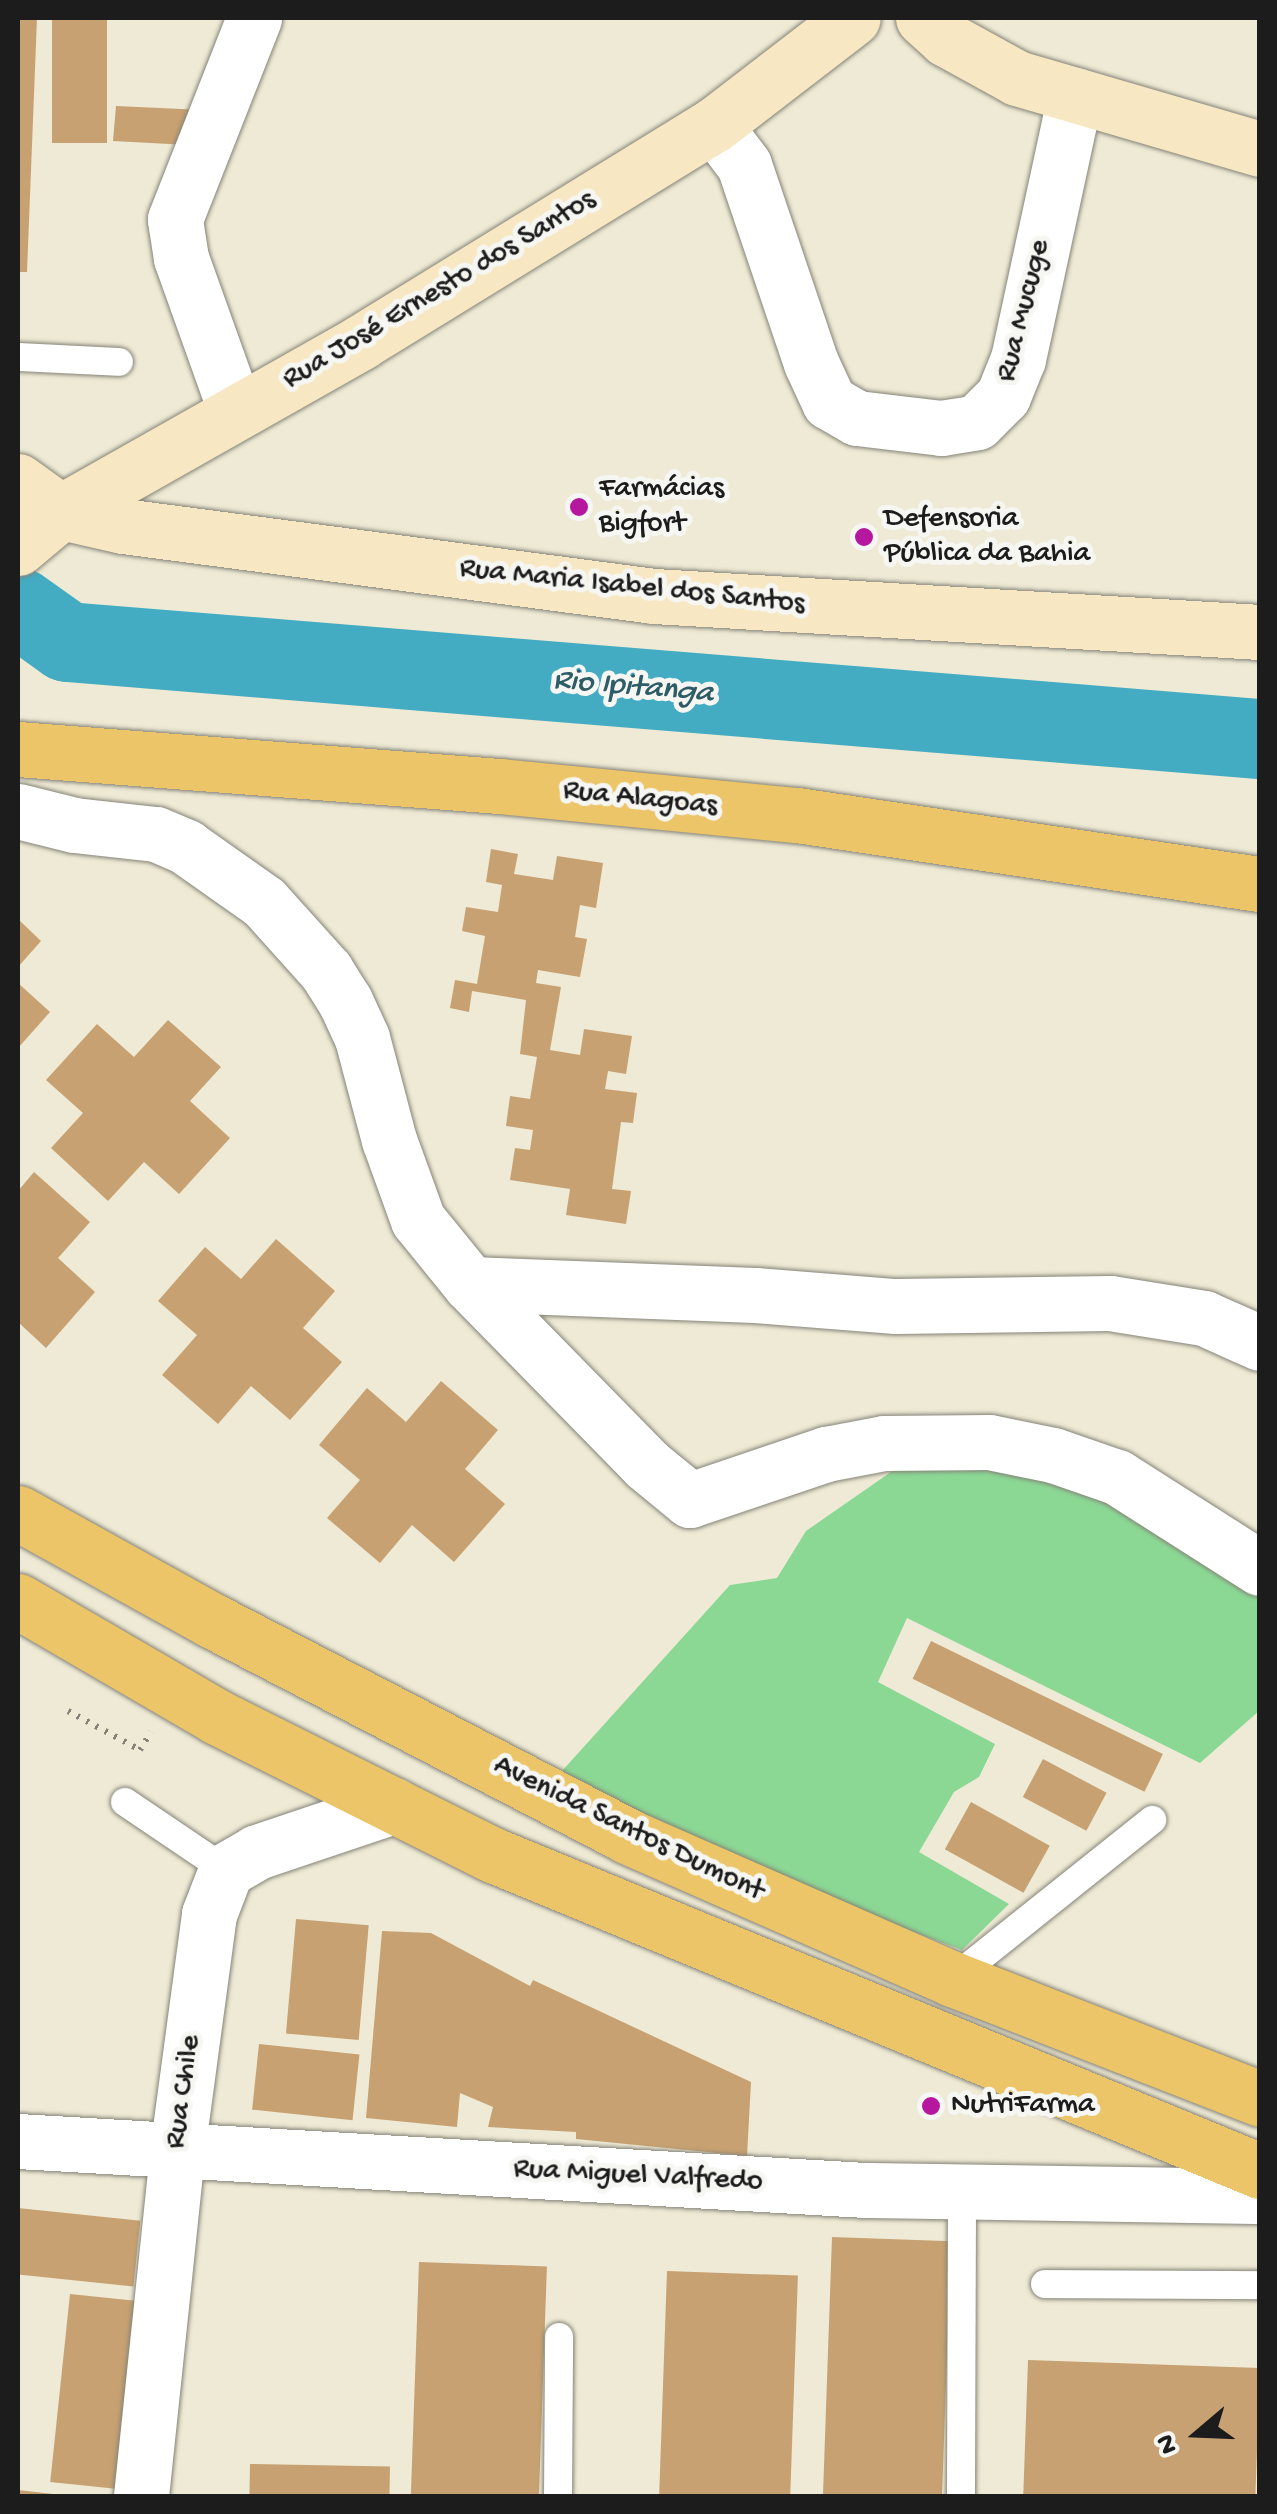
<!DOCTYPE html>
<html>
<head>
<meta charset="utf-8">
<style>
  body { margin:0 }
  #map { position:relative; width:1277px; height:2514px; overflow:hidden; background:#eeead5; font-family:"Gochi Hand",sans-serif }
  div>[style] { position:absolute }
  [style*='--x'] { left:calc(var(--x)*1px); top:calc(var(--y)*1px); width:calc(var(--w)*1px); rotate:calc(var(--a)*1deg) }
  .green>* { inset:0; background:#8bd895 }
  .river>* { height:80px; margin:-40px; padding:0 40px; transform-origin:40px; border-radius:40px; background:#43abc2 }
  .building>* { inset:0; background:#c7a171; transform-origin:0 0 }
  .path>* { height:6px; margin-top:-3px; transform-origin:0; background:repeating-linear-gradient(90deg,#858378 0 2.5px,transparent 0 10.5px) }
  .roads { filter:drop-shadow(0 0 2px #858378) drop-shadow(0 0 2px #858378) }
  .lane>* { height:28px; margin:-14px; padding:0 14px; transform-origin:14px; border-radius:14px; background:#fff }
  .street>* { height:55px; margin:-27.5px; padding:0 27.5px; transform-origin:27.5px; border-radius:27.5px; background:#fff }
  .secondary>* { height:55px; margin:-27.5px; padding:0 27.5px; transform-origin:27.5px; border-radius:27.5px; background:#f7e8c3 }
  .primary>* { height:55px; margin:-27.5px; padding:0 27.5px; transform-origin:27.5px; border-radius:27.5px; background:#ecc569 }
  .highway>* { height:55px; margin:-27.5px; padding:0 27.5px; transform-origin:27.5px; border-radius:27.5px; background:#ecc569 }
  .dots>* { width:28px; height:28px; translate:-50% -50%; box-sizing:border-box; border:5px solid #f6f6f2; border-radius:50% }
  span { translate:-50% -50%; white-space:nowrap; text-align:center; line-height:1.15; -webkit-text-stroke:10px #f6f6f2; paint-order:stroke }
  .street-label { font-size:30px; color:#1c1c1c }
  .poi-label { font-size:30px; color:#1c1c1c }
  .left { translate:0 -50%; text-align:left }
  .water-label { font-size:32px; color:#2e5c67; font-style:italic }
  .frame { position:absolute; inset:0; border:20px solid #1c1c1c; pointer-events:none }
  .north { position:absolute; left:1147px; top:2384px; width:100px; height:100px; -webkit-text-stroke:8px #f6f6f2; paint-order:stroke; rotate:251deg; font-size:28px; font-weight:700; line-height:40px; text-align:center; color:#1c1c1c }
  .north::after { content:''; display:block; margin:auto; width:35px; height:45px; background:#1c1c1c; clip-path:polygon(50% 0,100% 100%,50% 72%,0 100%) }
</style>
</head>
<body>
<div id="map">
  <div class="green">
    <i style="clip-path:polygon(901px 1465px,1016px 1465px,1157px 1519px,1259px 1587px,1259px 1711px,1200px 1763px,907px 1618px,878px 1682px,995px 1744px,979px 1777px,954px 1792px,919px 1852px,1009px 1904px,962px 1950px,705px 1854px,562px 1771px,730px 1585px,777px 1578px,806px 1531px)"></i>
  </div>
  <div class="river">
    <i style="--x:18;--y:607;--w:60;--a:35.5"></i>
    <i style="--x:67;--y:642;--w:1197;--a:4.65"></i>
  </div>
  <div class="building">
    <i style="clip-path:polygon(18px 18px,37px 18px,27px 272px,18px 272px)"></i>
    <i style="left:52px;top:18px;width:55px;height:125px"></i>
    <i style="clip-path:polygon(116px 106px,203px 110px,188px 145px,113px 141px)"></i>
    <i style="clip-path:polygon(491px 849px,518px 854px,514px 874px,553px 880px,557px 856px,603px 863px,596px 908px,580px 905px,575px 937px,587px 939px,580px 977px,538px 970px,536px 983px,561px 987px,550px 1050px,580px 1055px,584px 1029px,632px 1036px,626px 1074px,608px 1071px,605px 1089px,637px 1093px,633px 1123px,621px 1122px,612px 1189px,631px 1191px,626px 1224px,566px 1215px,570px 1189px,510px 1180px,515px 1148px,530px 1150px,533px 1130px,506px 1126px,510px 1096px,530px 1099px,537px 1057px,520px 1054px,526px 1000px,472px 991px,469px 1012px,450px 1008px,455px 980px,477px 984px,485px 936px,462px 931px,466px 907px,498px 912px,502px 885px,486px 882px)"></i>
    <i style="clip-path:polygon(18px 919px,41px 941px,18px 967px)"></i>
    <i style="clip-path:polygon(18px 983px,50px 1012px,18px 1048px)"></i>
    <i style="clip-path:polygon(168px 1020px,221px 1067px,190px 1101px,230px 1138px,179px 1194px,144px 1162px,108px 1201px,51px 1148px,83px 1113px,46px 1080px,97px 1024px,134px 1057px)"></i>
    <i style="clip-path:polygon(34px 1172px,90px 1222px,58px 1258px,95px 1292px,46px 1348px,18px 1322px,18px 1191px)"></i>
    <i style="clip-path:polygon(276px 1239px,335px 1291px,303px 1328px,342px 1362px,290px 1420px,251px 1386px,218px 1424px,162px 1375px,197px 1335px,158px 1301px,205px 1247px,241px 1279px)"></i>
    <i style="clip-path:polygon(441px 1381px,498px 1430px,465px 1469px,505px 1504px,454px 1562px,412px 1525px,380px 1563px,327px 1518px,360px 1480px,319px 1445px,367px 1388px,406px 1422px)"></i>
    <i style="left:931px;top:1641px;width:258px;height:42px;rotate:26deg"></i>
    <i style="left:1043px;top:1759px;width:72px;height:43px;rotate:28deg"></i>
    <i style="left:971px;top:1802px;width:90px;height:54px;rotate:29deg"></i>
    <i style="left:296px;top:1919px;width:73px;height:115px;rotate:5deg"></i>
    <i style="clip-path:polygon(382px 1931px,431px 1933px,530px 1986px,533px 1980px,751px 2082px,747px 2156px,576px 2139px,576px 2132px,488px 2127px,493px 2107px,460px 2093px,457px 2127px,366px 2118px)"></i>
    <i style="left:259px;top:2044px;width:101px;height:66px;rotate:6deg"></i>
    <i style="left:18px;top:2208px;width:123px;height:66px;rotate:6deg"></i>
    <i style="left:832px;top:2237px;width:119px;height:259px;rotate:2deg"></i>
    <i style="left:419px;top:2262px;width:128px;height:234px;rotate:2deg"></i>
    <i style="left:667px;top:2271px;width:131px;height:225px;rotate:2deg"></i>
    <i style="left:70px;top:2294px;width:68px;height:189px;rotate:6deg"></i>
    <i style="left:1028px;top:2360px;width:232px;height:136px;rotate:2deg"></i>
    <i style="left:250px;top:2464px;width:140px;height:32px;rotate:1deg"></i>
    <i style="clip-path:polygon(18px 2490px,53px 2494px,53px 2496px,18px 2496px)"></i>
  </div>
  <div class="path">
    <i style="--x:68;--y:1711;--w:82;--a:28.4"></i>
    <i style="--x:140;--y:1750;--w:21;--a:-59"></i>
  </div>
  <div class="roads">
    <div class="lane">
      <i style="--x:18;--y:357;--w:101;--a:2.8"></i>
      <i style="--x:125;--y:1802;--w:122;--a:34"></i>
      <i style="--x:953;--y:1979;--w:255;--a:-38.6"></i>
      <i style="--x:1045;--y:2284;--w:215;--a:0.3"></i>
      <i style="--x:558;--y:2496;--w:159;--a:-89.6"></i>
      <i style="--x:961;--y:2496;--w:304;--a:-89.8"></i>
    </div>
    <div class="street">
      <i style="--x:714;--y:125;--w:50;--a:53.1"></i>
      <i style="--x:744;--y:165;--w:209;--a:71.3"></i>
      <i style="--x:811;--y:363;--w:43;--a:65.2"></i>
      <i style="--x:829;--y:402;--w:32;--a:30"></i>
      <i style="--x:857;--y:418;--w:85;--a:6.8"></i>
      <i style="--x:941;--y:428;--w:36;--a:-9"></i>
      <i style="--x:977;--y:422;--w:37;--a:-45"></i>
      <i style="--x:1003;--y:396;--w:40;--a:-68"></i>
      <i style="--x:1018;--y:359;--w:270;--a:-77.8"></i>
      <i style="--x:236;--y:412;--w:164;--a:-109.7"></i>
      <i style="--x:181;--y:258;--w:39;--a:-99"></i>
      <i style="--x:175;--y:219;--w:216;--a:-68.5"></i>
      <i style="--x:18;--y:811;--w:58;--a:14"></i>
      <i style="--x:74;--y:825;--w:82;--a:6.3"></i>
      <i style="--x:156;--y:834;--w:33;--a:23"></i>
      <i style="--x:186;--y:847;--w:95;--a:35.2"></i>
      <i style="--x:264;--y:902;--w:93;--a:48.1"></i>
      <i style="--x:326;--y:971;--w:36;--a:58"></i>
      <i style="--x:345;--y:1001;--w:41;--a:65.3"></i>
      <i style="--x:362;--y:1038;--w:106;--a:75.2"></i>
      <i style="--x:389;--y:1140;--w:85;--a:70.1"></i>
      <i style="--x:418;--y:1220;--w:82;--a:50.9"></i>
      <i style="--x:470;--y:1284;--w:252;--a:45.6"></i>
      <i style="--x:646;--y:1464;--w:57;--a:39.3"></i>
      <i style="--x:690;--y:1500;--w:144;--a:-18.7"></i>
      <i style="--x:826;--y:1454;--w:59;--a:-10.7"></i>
      <i style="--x:884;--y:1443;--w:105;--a:-0.5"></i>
      <i style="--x:989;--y:1442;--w:65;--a:11.5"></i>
      <i style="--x:1053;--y:1455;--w:68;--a:19"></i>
      <i style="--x:1117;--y:1477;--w:169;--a:32.5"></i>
      <i style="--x:470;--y:1284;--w:285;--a:2.2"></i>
      <i style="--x:755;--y:1295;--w:141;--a:4.5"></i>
      <i style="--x:896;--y:1306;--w:214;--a:-0.8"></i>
      <i style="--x:1110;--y:1303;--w:95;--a:9.1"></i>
      <i style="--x:1204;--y:1318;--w:61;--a:24.1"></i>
      <i style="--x:18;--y:2141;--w:849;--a:3.31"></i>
      <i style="--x:866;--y:2190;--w:394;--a:0.9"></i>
      <i style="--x:141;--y:2496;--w:347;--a:-84"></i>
      <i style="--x:177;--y:2151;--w:239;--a:-82.3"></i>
      <i style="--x:209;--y:1914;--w:47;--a:-68.9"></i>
      <i style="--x:226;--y:1870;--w:36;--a:-30"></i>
      <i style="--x:257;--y:1852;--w:145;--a:-18.6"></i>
    </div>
    <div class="secondary">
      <i style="--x:923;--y:18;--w:31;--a:42"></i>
      <i style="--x:946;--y:39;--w:81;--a:28.8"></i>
      <i style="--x:1017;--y:78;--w:253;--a:16.3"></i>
      <i style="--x:18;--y:481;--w:53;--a:35.8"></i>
      <i style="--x:61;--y:512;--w:64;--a:12.7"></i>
      <i style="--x:123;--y:526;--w:536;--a:7.51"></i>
      <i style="--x:654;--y:596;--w:607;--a:3.4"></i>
      <i style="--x:18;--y:548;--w:56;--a:-39.9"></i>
      <i style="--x:61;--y:512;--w:345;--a:-29.5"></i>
      <i style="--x:361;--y:342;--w:414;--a:-31.6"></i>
      <i style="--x:714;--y:125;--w:175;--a:-37.6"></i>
    </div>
    <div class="primary">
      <i style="--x:18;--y:749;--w:483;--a:4.4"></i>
      <i style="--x:500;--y:786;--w:298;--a:5.6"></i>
      <i style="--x:797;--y:815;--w:468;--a:8.5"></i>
    </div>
    <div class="highway">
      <i style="--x:18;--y:1513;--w:221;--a:29"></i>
      <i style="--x:211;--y:1620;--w:469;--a:27.4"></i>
      <i style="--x:627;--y:1836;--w:356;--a:23.7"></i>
      <i style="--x:953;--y:1979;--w:330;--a:21.3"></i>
      <i style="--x:18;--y:1601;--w:230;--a:30.2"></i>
      <i style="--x:217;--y:1717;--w:309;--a:26.6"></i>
      <i style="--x:493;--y:1855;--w:830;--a:22.39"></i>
    </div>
  </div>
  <div class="dots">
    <i style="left:579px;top:507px;background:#b5179e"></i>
    <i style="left:864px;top:537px;background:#b5179e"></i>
    <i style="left:931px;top:2106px;background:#b5179e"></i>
  </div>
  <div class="street-label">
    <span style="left:440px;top:291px;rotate:-31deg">Rua José Ernesto dos Santos</span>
    <span style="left:1025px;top:311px;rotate:-76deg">Rua Mucuge</span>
    <span style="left:632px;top:588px;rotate:6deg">Rua Maria Isabel dos Santos</span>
    <span style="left:640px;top:800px;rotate:6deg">Rua Alagoas</span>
    <span style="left:628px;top:1830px;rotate:26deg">Avenida Santos Dumont</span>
    <span style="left:185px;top:2092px;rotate:-82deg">Rua Chile</span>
    <span style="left:638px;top:2177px;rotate:3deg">Rua Miguel Valfredo</span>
  </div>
  <div class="poi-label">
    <span class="left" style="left:599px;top:507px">Farmácias<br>Bigfort</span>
    <span class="left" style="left:884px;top:537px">Defensoria<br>Pública da Bahia</span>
    <span class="left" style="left:951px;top:2106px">NutriFarma</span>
  </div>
  <div class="water-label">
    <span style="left:633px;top:688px;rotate:5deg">Rio Ipitanga</span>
  </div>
  <div class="frame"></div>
  <div class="north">N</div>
</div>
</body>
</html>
